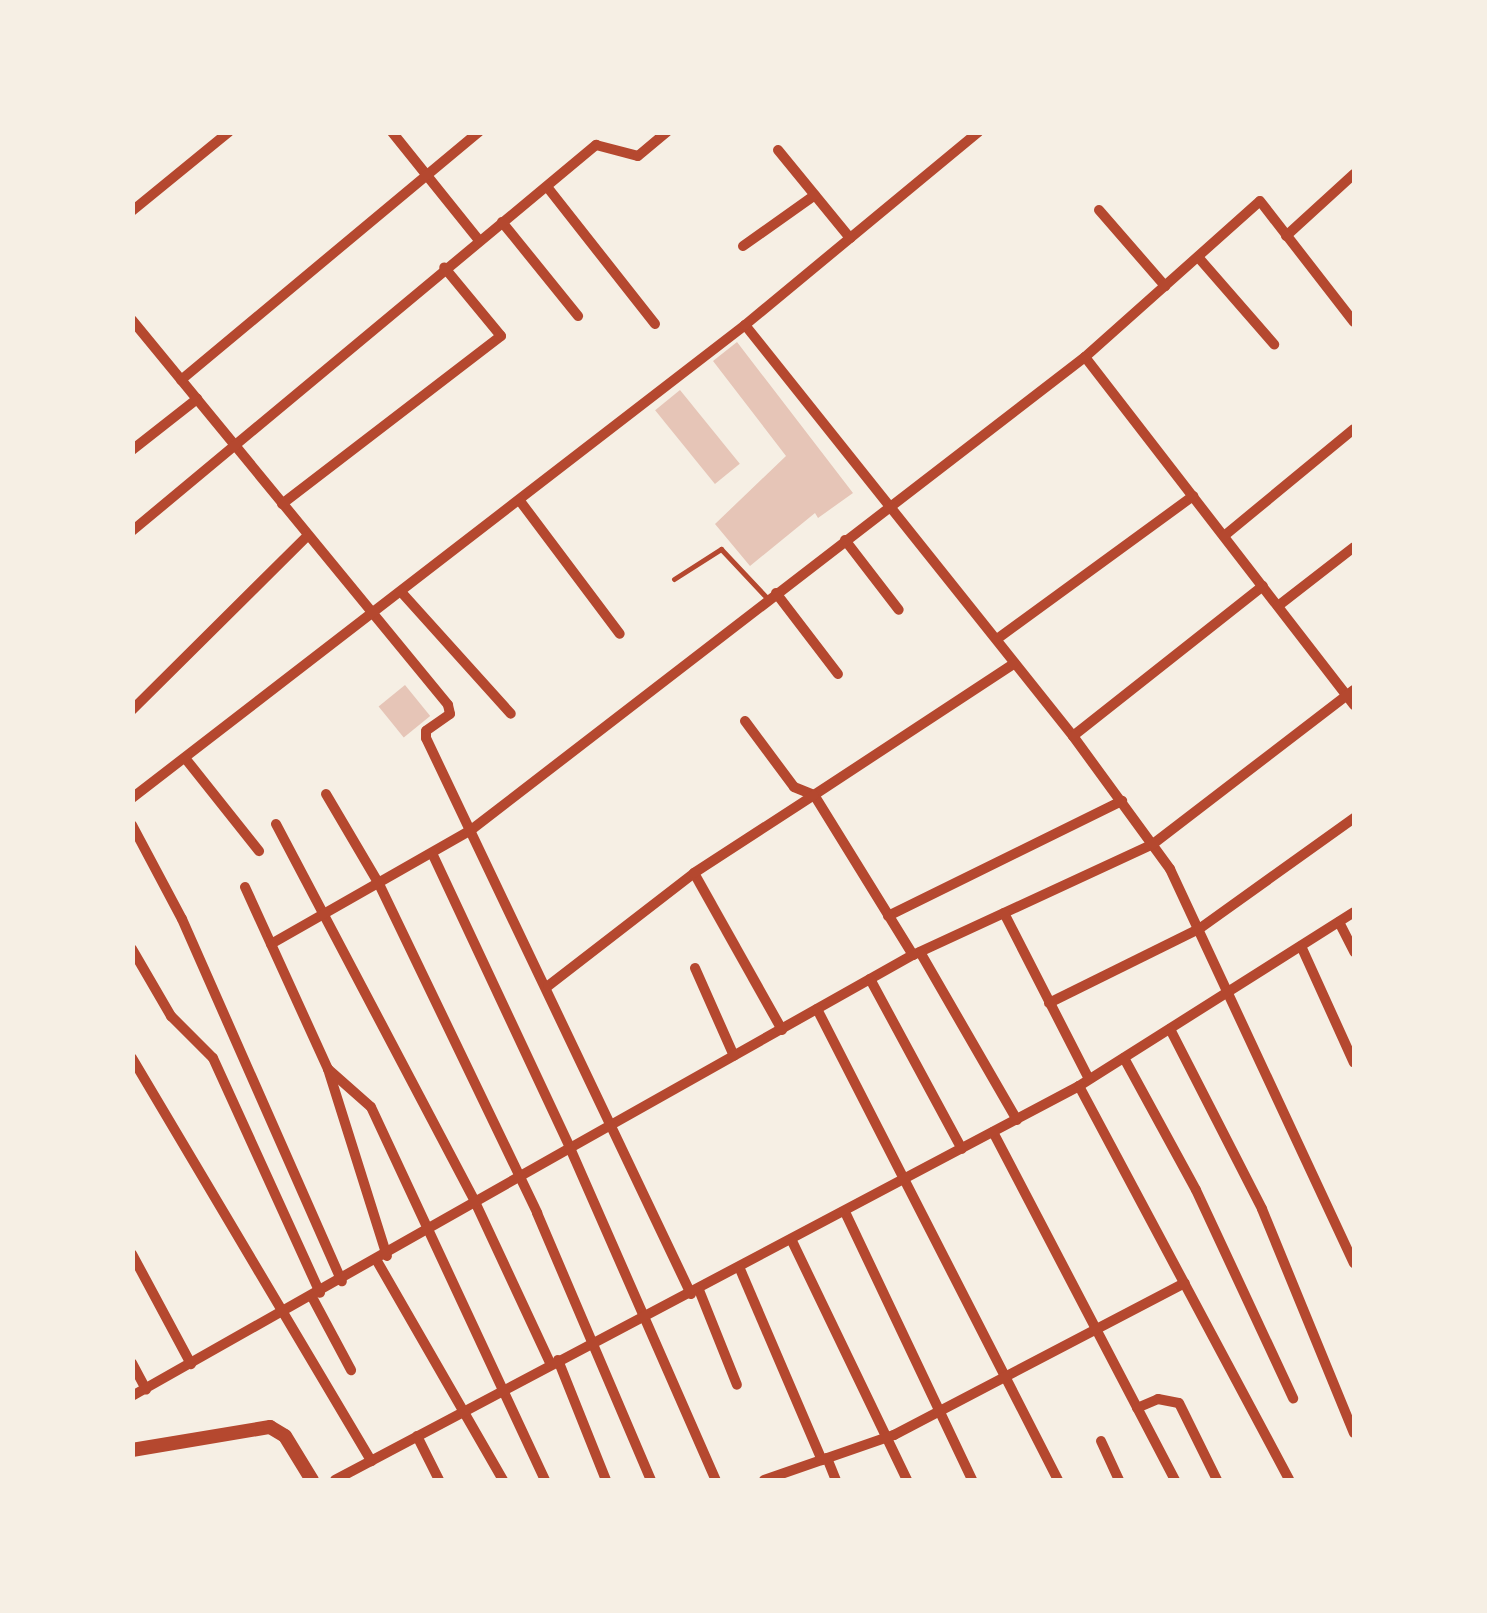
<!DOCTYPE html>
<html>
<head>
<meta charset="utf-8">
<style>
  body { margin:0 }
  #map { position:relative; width:1487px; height:1613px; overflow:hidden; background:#f6efe4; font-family:Helvetica,sans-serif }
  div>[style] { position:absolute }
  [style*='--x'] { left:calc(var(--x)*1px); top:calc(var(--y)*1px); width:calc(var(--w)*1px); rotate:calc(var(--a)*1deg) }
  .building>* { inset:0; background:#e6c5b7; transform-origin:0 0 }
  .service>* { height:5px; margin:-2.5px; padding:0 2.5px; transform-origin:2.5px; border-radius:2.5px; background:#b5482f }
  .minor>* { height:10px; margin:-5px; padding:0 5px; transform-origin:5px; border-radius:5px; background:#b5482f }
  .tertiary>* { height:14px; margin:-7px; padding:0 7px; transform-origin:7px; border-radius:7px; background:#b5482f }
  span { translate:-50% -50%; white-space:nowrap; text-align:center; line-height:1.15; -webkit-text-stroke:10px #f6efe4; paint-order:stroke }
  .frame { position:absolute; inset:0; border:135px solid #f6efe4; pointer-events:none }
</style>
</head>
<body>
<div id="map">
  <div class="building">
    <i style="clip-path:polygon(737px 342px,853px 493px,818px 518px,815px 513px,750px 566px,715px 524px,786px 456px,713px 361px)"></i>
    <i style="left:680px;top:390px;width:95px;height:32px;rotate:51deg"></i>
    <i style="left:405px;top:685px;width:40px;height:34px;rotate:51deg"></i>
  </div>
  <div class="service">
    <i style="--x:674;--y:579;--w:56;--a:-32.6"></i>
    <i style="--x:721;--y:549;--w:69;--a:46.8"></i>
  </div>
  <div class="minor">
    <i style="--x:392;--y:132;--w:137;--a:51.2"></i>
    <i style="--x:778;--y:150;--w:114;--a:50.7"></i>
    <i style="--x:548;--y:188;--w:173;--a:51.8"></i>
    <i style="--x:1099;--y:210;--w:101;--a:49"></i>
    <i style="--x:132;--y:211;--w:125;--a:-39.2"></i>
    <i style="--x:502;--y:222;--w:121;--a:51"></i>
    <i style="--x:1286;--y:236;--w:92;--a:-42.4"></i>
    <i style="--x:743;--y:246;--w:88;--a:-35.3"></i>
    <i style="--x:1198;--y:257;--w:116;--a:48.9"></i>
    <i style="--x:132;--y:320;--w:498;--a:50.6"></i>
    <i style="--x:448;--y:705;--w:9;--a:77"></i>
    <i style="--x:450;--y:714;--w:29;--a:145"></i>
    <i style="--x:426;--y:731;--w:7;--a:90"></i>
    <i style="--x:426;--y:738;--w:616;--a:64.52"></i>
    <i style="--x:745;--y:325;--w:526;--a:51.41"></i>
    <i style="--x:1073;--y:736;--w:165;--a:53.9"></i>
    <i style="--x:1170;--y:869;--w:435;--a:65"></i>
    <i style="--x:1085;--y:357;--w:440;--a:52.3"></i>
    <i style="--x:181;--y:380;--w:388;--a:-39.8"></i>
    <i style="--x:132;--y:450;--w:83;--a:-38.1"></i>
    <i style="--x:520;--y:501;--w:166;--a:53.1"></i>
    <i style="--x:282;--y:504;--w:276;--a:-37.5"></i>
    <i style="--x:501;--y:336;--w:89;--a:-129.6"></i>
    <i style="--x:132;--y:531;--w:604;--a:-39.76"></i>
    <i style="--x:596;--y:145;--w:43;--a:14.7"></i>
    <i style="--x:638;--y:156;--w:38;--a:-40"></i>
    <i style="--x:1224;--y:536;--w:168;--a:-39.5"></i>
    <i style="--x:845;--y:540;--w:88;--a:52.4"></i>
    <i style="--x:776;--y:593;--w:102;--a:52.6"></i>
    <i style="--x:403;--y:594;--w:161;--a:48"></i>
    <i style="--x:1278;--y:606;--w:96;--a:-37.8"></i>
    <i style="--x:997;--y:639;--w:243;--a:-36.1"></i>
    <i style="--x:132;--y:710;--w:247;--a:-44.8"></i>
    <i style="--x:745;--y:721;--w:82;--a:53.4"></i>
    <i style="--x:794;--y:787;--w:22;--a:22"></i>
    <i style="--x:1073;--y:736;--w:242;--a:-38.3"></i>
    <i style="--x:185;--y:758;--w:119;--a:51.5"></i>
    <i style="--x:326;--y:794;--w:104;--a:59.5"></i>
    <i style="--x:379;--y:884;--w:365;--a:64.3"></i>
    <i style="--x:537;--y:1213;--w:290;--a:66.9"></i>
    <i style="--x:132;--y:798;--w:774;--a:-37.65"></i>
    <i style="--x:745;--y:325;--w:303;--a:-39.6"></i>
    <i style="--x:276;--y:824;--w:429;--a:62.2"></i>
    <i style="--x:476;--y:1204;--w:175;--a:65"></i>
    <i style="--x:132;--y:825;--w:106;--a:62"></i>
    <i style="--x:182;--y:919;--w:396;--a:66.2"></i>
    <i style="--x:432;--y:853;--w:326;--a:64.9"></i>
    <i style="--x:570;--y:1148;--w:394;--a:-29.4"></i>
    <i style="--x:913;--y:955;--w:264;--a:-24.8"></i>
    <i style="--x:1153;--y:844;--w:253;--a:-37.5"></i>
    <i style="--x:694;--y:873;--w:180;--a:60.7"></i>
    <i style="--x:245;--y:887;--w:200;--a:65.5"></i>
    <i style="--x:328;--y:1069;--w:196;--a:72.5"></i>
    <i style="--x:1004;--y:913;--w:186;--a:62.9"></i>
    <i style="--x:888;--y:916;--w:261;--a:-26.2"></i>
    <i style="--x:1339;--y:922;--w:34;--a:63"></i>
    <i style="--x:271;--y:944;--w:230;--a:-29.7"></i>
    <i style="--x:471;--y:830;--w:775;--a:-37.61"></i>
    <i style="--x:1085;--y:357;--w:234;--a:-41.7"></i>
    <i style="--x:1260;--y:201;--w:153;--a:52.2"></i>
    <i style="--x:1301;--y:946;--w:128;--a:65.6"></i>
    <i style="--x:132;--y:949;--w:78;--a:59.8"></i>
    <i style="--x:171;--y:1016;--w:59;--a:45"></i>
    <i style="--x:213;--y:1058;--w:258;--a:65.5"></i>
    <i style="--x:920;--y:952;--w:194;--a:60"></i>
    <i style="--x:913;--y:955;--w:188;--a:-121.7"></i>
    <i style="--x:814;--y:795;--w:240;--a:-33.3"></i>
    <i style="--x:695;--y:968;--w:96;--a:66.1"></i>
    <i style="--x:870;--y:979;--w:193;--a:61.6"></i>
    <i style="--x:548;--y:986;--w:185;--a:-37.7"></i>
    <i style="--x:694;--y:873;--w:143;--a:-33"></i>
    <i style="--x:1049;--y:1003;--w:167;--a:-26.3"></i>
    <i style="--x:1199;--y:929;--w:191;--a:-35.6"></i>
    <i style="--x:817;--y:1009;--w:529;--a:62.9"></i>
    <i style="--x:1170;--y:1029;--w:202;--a:62.9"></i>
    <i style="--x:1262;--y:1209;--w:242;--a:67.7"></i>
    <i style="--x:132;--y:1058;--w:469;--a:59.3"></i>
    <i style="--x:1124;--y:1058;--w:150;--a:61.4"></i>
    <i style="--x:1196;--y:1190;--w:230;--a:65"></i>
    <i style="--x:328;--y:1069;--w:57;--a:41.5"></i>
    <i style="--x:371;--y:1107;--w:412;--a:65"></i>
    <i style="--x:1079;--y:1086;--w:446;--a:61.9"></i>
    <i style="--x:993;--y:1132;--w:393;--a:62.4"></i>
    <i style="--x:845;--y:1212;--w:297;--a:64.6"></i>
    <i style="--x:792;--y:1241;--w:265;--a:64.3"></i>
    <i style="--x:132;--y:1254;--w:125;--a:61.8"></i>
    <i style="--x:377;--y:1261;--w:253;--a:60.1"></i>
    <i style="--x:740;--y:1269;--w:208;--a:66.8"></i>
    <i style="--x:699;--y:1290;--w:102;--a:68.2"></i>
    <i style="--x:312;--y:1297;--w:83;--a:61.9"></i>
    <i style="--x:558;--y:1360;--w:129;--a:68.2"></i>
    <i style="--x:132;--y:1363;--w:30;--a:62"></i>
    <i style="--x:132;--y:1396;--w:503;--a:-29.52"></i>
    <i style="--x:570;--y:1148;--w:363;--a:66.3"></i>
    <i style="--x:1137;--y:1408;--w:23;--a:-23"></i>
    <i style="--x:1158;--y:1399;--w:21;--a:11"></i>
    <i style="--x:1179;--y:1403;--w:86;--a:63.7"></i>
    <i style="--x:417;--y:1436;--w:49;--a:63.4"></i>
    <i style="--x:1101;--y:1441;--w:43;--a:65.2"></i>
    <i style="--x:827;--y:1458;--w:24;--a:68"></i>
    <i style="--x:335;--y:1480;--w:842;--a:-27.9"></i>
    <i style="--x:1079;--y:1086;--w:325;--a:-32.3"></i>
    <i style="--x:764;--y:1480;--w:138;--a:-19.1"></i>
    <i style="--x:894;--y:1435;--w:328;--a:-27.6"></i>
  </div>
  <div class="tertiary">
    <i style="--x:132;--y:1450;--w:140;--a:-9.5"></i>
    <i style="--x:270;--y:1427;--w:17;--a:31"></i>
    <i style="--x:285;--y:1436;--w:52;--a:58.5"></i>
  </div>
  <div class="frame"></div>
</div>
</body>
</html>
